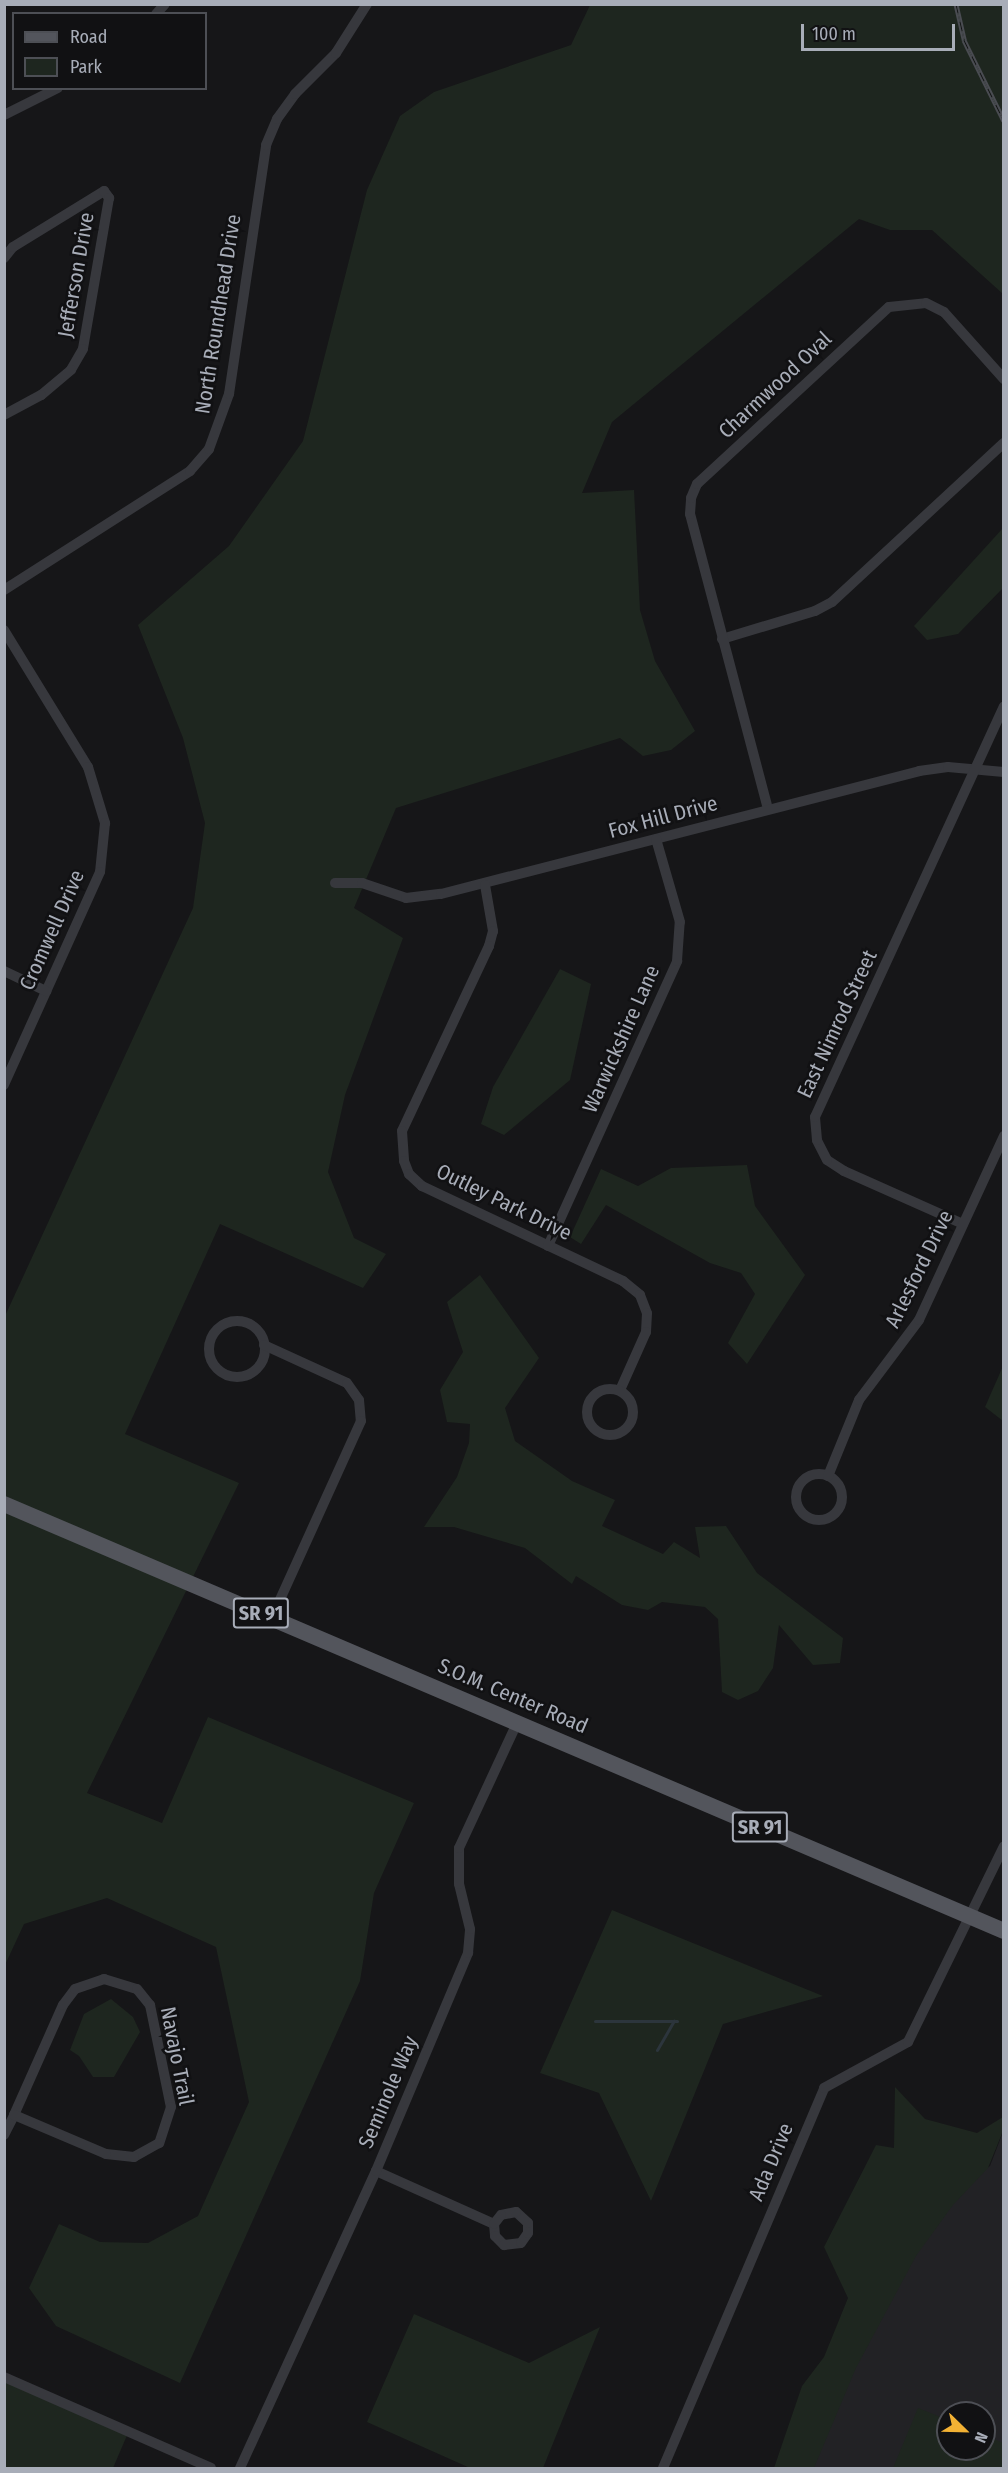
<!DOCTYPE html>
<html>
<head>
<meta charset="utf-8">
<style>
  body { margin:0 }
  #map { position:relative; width:1008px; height:2473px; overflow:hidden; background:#161618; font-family:"Fira Sans Condensed",sans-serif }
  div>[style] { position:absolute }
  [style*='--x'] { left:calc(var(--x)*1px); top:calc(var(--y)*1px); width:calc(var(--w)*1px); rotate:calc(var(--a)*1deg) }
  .built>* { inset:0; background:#222225 }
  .green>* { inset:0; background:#1e261f }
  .stream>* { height:3px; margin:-1.5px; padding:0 1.5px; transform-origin:1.5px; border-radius:1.5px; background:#2c353c }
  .minor>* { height:10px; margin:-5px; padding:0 5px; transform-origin:5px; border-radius:5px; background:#37383d }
  .minor>.ring { margin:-5px; padding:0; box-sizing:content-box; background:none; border:10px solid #37383d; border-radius:50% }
  .primary>* { height:16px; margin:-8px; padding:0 8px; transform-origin:8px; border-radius:8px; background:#53555c }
  .rail>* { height:5px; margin-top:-2.5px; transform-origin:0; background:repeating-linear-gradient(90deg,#111113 0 9px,#4a4c52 0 18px); box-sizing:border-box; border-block:2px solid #4a4c52 }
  span { translate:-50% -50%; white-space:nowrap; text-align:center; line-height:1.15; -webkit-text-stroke:5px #111113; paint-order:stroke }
  .shield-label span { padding:2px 4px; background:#111113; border:2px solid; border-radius:4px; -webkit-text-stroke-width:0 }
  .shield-label { font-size:20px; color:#a8adb8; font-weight:700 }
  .street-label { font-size:21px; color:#a8adb8 }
  .frame { position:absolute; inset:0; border:6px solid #a8adb8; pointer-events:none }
  .legend { position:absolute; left:12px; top:12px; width:195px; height:78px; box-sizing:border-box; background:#111113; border:2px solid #4d4f55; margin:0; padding:8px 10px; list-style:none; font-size:18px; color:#a8adb8 }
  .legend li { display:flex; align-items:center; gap:12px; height:30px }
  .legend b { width:30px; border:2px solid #4d4f55 }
  .north { position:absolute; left:936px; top:2401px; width:60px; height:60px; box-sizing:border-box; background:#111113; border:2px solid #4d4f55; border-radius:50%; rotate:113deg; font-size:16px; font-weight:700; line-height:24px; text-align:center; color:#a8adb8 }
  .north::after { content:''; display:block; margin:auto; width:21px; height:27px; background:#f2b134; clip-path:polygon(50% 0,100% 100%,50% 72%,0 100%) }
  .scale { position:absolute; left:801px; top:24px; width:154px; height:27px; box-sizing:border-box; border:3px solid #a8adb8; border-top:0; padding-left:8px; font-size:18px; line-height:21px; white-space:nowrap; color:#a8adb8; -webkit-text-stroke:4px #111113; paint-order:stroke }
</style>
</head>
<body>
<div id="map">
  <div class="built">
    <i style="clip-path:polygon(evenodd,1003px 2132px,1003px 2468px,807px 2468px,910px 2220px,990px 2166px,1003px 2132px,948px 2413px,984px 2413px,984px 2449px,948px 2449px,948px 2413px)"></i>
  </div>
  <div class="green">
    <i style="clip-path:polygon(590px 5px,1003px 5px,1003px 294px,932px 230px,890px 230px,859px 219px,612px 422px,582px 493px,634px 490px,640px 610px,655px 661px,695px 731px,671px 750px,643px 756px,620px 738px,396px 808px,354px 908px,403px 938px,345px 1095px,328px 1172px,354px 1238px,386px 1254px,363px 1288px,220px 1224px,125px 1434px,239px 1483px,87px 1793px,162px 1823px,208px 1717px,414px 1803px,374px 1893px,360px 1981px,180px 2383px,56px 2326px,29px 2288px,59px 2224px,100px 2242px,148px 2243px,198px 2216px,249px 2102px,216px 1947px,107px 1898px,24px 1924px,5px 1965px,5px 1316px,193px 908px,205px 823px,183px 738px,138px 625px,229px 546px,303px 441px,367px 190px,400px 116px,434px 92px,571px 45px)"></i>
    <i style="clip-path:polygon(1003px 528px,1003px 588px,958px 634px,927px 640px,914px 626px)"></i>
    <i style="clip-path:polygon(560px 969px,591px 984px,570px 1080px,504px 1135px,481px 1124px,493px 1087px)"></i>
    <i style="clip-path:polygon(747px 1165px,755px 1206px,805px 1275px,747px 1364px,728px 1343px,755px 1294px,741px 1273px,710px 1263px,606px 1205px,581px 1244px,570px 1237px,601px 1169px,638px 1186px,671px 1168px)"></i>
    <i style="clip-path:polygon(480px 1275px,539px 1358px,505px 1408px,515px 1441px,572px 1481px,615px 1500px,602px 1526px,663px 1554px,674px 1542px,700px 1558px,695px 1527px,726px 1526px,757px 1573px,843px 1638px,840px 1663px,813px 1665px,779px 1625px,773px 1668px,758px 1691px,738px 1700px,722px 1692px,718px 1619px,705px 1607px,662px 1602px,648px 1610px,622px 1605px,576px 1576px,572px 1584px,525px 1548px,454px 1527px,424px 1527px,457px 1477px,469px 1443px,470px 1424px,447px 1422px,440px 1390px,463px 1352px,447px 1302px)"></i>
    <i style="clip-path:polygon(1003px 1366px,1003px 1421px,985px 1407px)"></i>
    <i style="clip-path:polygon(612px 1910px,823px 1996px,723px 2024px,651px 2201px,599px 2093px,540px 2073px)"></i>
    <i style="clip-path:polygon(111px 1999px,133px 2017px,140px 2032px,114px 2077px,93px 2077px,79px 2056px,70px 2050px,84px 2014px)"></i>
    <i style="clip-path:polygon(895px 2087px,925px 2119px,977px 2133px,1003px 2117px,1003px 2131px,988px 2168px,953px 2205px,916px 2256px,856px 2368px,814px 2468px,774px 2468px,802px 2386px,824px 2357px,848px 2298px,824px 2247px,876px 2145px,894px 2148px)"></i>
    <i style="clip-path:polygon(414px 2314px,529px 2363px,600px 2327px,543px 2468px,470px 2468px,367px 2422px)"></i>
    <i style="clip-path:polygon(4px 2377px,128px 2433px,113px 2468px,5px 2468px)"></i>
    <i style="clip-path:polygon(918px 2408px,948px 2420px,948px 2449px,984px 2449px,984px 2435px,1003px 2443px,1003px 2468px,893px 2468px)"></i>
  </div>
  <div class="stream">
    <i style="--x:595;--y:2021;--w:82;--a:0"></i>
    <i style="--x:657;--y:2050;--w:34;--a:-60"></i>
  </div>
  <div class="minor">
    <i style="--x:156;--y:14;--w:13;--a:-48"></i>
    <i style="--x:4;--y:115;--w:60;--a:-26.6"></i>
    <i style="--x:4;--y:258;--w:14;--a:-51"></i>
    <i style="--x:13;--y:247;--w:107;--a:-31.6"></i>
    <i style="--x:104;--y:191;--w:9;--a:54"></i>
    <i style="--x:109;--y:198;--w:153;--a:99.8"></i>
    <i style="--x:83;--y:349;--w:24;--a:120"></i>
    <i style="--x:71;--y:370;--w:39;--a:140"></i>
    <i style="--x:41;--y:395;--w:42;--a:151.6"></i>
    <i style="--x:4;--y:590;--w:221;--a:-32.6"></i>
    <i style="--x:190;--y:471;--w:29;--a:-49"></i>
    <i style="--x:209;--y:449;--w:59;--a:-70"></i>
    <i style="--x:229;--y:394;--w:252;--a:-81.5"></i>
    <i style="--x:266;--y:145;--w:28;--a:-67"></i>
    <i style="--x:277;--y:119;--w:31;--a:-54"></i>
    <i style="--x:295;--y:94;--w:58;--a:-45"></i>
    <i style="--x:336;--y:53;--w:58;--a:-57.7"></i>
    <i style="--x:4;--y:630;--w:161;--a:58.5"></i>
    <i style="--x:88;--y:767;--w:59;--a:73.1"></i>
    <i style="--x:105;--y:823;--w:49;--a:95.8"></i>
    <i style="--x:100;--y:872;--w:234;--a:114.3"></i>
    <i style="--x:722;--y:639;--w:97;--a:-16.8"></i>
    <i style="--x:815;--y:611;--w:19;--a:-28"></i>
    <i style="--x:832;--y:602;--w:234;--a:-42.8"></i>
    <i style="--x:768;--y:809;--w:305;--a:-104.8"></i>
    <i style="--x:690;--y:514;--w:16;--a:-86"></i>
    <i style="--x:691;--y:498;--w:15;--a:-67"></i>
    <i style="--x:697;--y:484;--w:261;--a:-42.7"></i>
    <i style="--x:889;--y:307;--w:37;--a:-6"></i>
    <i style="--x:926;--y:303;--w:20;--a:27"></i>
    <i style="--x:944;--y:312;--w:90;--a:48.2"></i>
    <i style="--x:335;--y:883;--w:27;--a:0"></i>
    <i style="--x:362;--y:883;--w:46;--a:18.8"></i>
    <i style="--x:406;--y:898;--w:35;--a:-7"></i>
    <i style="--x:441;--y:894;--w:494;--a:-14.4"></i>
    <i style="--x:919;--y:771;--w:29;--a:-8"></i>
    <i style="--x:948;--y:767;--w:56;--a:5.1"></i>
    <i style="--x:485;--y:885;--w:47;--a:80.1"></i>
    <i style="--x:493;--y:931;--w:16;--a:105"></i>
    <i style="--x:489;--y:946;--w:204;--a:115.2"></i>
    <i style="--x:402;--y:1131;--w:30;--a:86"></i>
    <i style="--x:404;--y:1161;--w:14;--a:69"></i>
    <i style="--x:409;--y:1174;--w:18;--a:43"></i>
    <i style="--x:422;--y:1186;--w:222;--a:25.3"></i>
    <i style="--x:623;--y:1281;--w:22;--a:39"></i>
    <i style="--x:640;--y:1295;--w:19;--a:69"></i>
    <i style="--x:647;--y:1313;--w:19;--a:93"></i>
    <i style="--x:646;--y:1332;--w:64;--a:114.1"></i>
    <i style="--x:4;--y:971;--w:47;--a:25.5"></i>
    <i style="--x:963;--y:1224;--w:130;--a:-156"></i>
    <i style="--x:844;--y:1171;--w:20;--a:-147"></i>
    <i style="--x:827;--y:1160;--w:22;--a:-117"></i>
    <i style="--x:817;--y:1140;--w:23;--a:-95"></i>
    <i style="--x:815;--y:1117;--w:452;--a:-65.3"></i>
    <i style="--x:548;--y:1246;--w:313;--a:-65.6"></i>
    <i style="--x:677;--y:961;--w:39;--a:-86"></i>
    <i style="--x:680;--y:922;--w:86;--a:-106.1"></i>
    <i class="ring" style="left:209px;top:1321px;width:46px;height:46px"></i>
    <i style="--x:264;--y:1345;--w:91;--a:24.6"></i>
    <i style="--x:347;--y:1383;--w:21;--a:55"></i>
    <i style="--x:359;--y:1400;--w:21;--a:85"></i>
    <i style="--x:361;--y:1421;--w:215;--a:114.4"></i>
    <i class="ring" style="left:587px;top:1389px;width:36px;height:36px"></i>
    <i class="ring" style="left:796px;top:1474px;width:36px;height:36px"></i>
    <i style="--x:828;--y:1476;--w:82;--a:-67.8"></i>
    <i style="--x:859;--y:1400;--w:100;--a:-53.1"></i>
    <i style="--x:919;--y:1320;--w:203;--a:-65.2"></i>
    <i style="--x:4;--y:2135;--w:22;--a:-63"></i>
    <i style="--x:14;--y:2115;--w:120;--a:-66"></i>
    <i style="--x:63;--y:2005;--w:20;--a:-53"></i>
    <i style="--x:75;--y:1989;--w:31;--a:-19"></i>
    <i style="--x:104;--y:1979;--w:34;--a:17"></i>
    <i style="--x:137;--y:1989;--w:21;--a:51"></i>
    <i style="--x:150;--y:2005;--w:104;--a:78.4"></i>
    <i style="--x:171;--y:2107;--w:38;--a:108"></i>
    <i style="--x:159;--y:2143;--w:29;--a:151"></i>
    <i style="--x:134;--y:2157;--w:28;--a:-174"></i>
    <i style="--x:106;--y:2154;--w:100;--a:-157"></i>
    <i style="--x:376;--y:2171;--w:129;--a:24.2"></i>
    <i style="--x:494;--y:2224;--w:12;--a:85"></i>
    <i style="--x:495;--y:2236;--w:13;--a:45"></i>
    <i style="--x:504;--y:2245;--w:17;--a:-7"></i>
    <i style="--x:521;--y:2243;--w:12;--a:-55"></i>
    <i style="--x:528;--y:2233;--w:10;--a:-90"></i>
    <i style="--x:528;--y:2223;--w:16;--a:-137"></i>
    <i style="--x:516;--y:2212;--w:15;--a:169"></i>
    <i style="--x:501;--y:2215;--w:11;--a:128"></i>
    <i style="--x:4;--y:2377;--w:226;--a:23.7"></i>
    <i style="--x:240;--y:2468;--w:327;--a:-65.4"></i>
    <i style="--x:376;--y:2171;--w:237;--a:-67.1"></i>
    <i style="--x:468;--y:1953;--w:24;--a:-85"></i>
    <i style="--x:470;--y:1929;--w:46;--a:-103.7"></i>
    <i style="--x:459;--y:1884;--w:36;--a:-90"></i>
    <i style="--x:459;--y:1848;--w:138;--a:-65.1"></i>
    <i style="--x:663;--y:2468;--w:413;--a:-67"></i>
    <i style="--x:824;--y:2088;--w:96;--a:-28.7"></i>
    <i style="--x:908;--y:2042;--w:218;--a:-63.9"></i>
  </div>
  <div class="primary">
    <i style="--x:4;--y:1504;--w:1087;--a:23.12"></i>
  </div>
  <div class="rail">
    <i style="--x:956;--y:4;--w:37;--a:77"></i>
    <i style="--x:964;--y:40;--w:90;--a:63.7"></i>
  </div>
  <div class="shield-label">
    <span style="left:261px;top:1613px">SR 91</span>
    <span style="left:760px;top:1827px">SR 91</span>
  </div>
  <div class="street-label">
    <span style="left:76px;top:275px;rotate:-80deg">Jefferson Drive</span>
    <span style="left:218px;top:314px;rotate:-81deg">North Roundhead Drive</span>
    <span style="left:775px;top:385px;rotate:-43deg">Charmwood Oval</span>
    <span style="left:663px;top:817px;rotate:-15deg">Fox Hill Drive</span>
    <span style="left:52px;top:930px;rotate:-66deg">Cromwell Drive</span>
    <span style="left:837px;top:1024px;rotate:-65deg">East Nimrod Street</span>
    <span style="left:621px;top:1039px;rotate:-66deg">Warwickshire Lane</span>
    <span style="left:504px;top:1202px;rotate:26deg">Outley Park Drive</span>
    <span style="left:919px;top:1269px;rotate:-64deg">Arlesford Drive</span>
    <span style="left:513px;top:1696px;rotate:23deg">S.O.M. Center Road</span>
    <span style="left:177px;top:2056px;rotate:79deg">Navajo Trail</span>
    <span style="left:388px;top:2092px;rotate:-67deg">Seminole Way</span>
    <span style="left:771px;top:2162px;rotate:-67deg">Ada Drive</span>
  </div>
  <div class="frame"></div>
  <ul class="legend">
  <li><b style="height:8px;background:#53555c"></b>Road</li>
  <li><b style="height:16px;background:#1e261f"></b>Park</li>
  </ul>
  <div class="north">N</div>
  <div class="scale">100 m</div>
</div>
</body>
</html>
